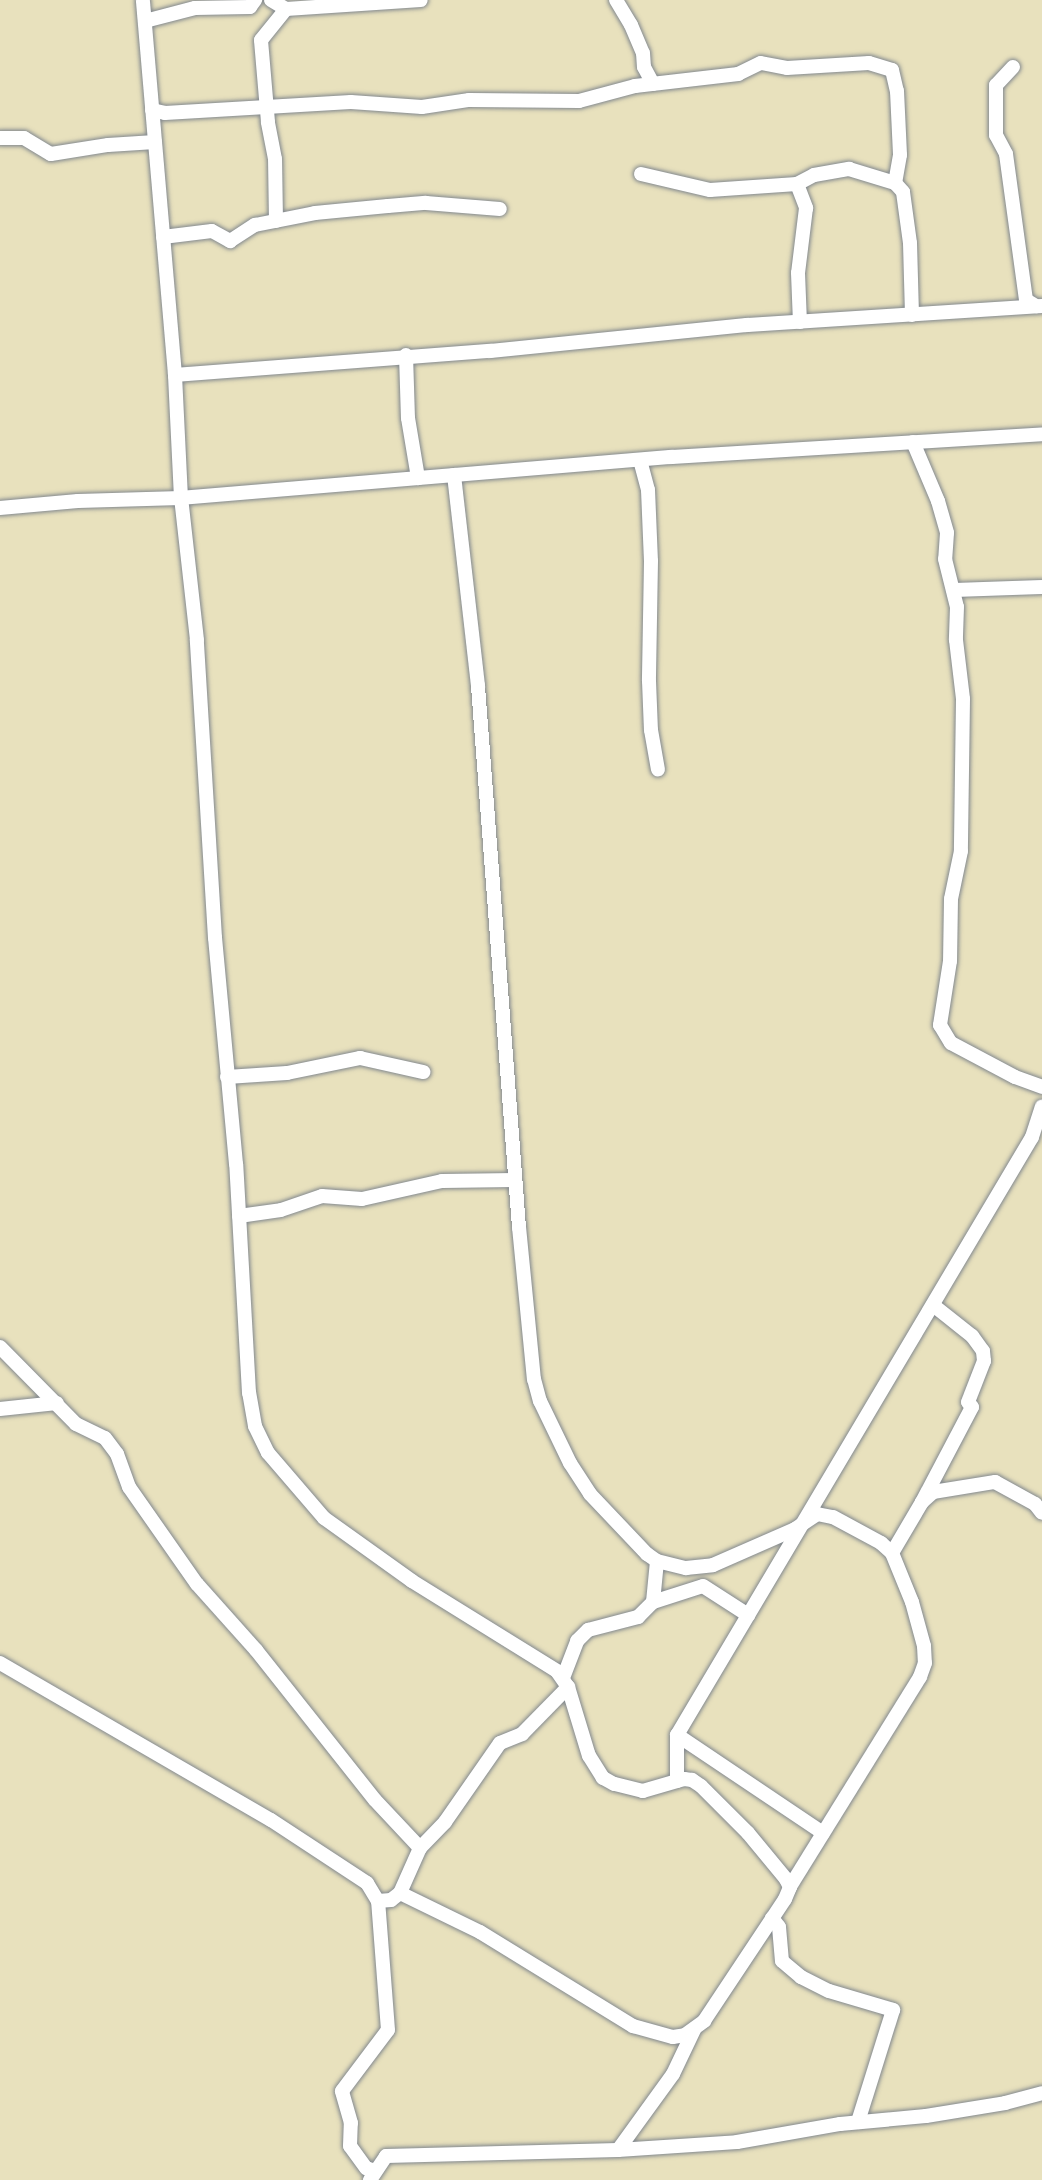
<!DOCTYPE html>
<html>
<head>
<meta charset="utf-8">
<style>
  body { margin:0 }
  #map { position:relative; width:1042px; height:2180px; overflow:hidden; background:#e8e1bd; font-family:Kalam,sans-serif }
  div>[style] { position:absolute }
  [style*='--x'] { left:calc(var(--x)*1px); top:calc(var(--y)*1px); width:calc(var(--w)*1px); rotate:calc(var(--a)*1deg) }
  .roads { filter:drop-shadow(0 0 2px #82888e) drop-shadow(0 0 2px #82888e) }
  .minor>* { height:14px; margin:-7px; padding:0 7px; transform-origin:7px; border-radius:7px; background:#fff }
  span { translate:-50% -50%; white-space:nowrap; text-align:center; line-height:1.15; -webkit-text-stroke:5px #fcf5e5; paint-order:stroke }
</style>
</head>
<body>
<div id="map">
  <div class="roads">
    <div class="minor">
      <i style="--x:271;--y:0;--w:17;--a:31"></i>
      <i style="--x:286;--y:9;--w:135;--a:-3.8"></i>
      <i style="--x:616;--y:0;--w:29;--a:59"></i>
      <i style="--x:631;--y:25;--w:30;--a:67"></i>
      <i style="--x:643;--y:53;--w:14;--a:86"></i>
      <i style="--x:644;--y:67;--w:19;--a:62"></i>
      <i style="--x:145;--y:21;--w:52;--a:-14.6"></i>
      <i style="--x:195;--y:8;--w:55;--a:-1"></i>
      <i style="--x:250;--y:7;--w:9;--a:-54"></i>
      <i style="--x:1013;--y:67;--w:25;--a:133"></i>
      <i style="--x:996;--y:85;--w:50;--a:90"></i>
      <i style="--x:996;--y:135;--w:21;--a:62"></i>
      <i style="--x:1006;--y:154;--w:147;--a:82.2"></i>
      <i style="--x:1026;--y:300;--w:12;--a:31"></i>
      <i style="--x:152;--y:110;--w:13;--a:13"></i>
      <i style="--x:165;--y:113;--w:186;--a:-3.4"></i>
      <i style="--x:351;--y:102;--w:71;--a:4"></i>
      <i style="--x:422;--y:107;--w:48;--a:-8.5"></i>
      <i style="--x:469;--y:100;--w:110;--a:0.5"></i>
      <i style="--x:579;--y:101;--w:58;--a:-15"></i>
      <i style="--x:635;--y:86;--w:104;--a:-6.6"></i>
      <i style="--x:738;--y:74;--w:25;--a:-26"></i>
      <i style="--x:761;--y:63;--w:26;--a:11"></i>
      <i style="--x:787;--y:68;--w:82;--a:-3.5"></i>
      <i style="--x:869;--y:63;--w:24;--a:17"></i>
      <i style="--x:892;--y:70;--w:22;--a:77"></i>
      <i style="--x:897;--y:91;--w:64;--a:87.3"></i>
      <i style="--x:900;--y:155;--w:28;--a:100"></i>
      <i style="--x:0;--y:138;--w:24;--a:0"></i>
      <i style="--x:24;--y:138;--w:31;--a:31"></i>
      <i style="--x:51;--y:154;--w:58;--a:-9"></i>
      <i style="--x:108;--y:145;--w:47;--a:-3.7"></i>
      <i style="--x:641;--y:174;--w:71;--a:13.1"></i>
      <i style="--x:710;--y:190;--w:87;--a:-3.9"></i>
      <i style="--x:797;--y:184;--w:19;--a:-28"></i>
      <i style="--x:814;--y:175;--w:36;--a:-10"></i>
      <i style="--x:849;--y:169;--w:48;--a:16.9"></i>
      <i style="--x:895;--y:183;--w:12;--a:48"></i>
      <i style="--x:903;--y:192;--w:51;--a:82.2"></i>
      <i style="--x:910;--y:243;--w:72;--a:88.4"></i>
      <i style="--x:797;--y:184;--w:26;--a:69"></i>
      <i style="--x:806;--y:208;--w:65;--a:97"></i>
      <i style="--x:798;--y:273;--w:49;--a:87.7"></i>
      <i style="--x:276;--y:221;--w:62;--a:-90.9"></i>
      <i style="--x:275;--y:159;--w:38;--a:-101"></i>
      <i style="--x:268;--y:122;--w:82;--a:-94.9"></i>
      <i style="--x:261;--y:40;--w:40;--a:-51"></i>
      <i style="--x:163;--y:237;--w:49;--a:-7"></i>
      <i style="--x:212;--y:231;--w:21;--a:29"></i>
      <i style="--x:230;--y:241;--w:30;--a:-33"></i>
      <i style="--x:255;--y:225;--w:61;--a:-11.3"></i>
      <i style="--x:315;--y:213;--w:73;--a:-5.5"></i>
      <i style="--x:388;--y:206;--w:38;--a:-5"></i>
      <i style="--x:426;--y:203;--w:74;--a:4.6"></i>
      <i style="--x:406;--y:355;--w:63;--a:88.2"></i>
      <i style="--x:408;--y:418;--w:61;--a:80.5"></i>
      <i style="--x:175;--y:375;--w:316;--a:-4.4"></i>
      <i style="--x:490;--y:351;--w:258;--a:-5.8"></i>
      <i style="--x:747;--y:325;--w:296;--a:-3.7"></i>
      <i style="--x:913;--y:442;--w:64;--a:67"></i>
      <i style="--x:938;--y:501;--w:33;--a:74"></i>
      <i style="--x:947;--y:533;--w:26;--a:94"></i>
      <i style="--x:945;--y:559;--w:49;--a:76"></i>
      <i style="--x:957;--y:607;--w:33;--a:92"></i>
      <i style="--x:956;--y:640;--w:59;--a:83.2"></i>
      <i style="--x:963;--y:699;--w:152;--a:90.8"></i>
      <i style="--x:961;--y:851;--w:49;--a:101.8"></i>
      <i style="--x:951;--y:899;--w:62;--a:90.9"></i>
      <i style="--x:950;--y:961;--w:65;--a:98.9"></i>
      <i style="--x:940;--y:1025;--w:21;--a:59"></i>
      <i style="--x:951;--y:1043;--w:72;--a:28"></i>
      <i style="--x:1015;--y:1077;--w:29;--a:20"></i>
      <i style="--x:640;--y:460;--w:31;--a:75"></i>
      <i style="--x:648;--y:490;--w:71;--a:87.6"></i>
      <i style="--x:651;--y:561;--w:120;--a:91"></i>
      <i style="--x:649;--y:681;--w:49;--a:87.7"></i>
      <i style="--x:651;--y:730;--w:40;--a:80"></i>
      <i style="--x:454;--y:475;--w:212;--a:83.5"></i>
      <i style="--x:478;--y:686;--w:543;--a:85.67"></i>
      <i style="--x:519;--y:1227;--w:153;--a:84.4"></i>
      <i style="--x:534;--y:1379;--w:23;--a:75"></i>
      <i style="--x:540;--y:1401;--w:69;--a:64.2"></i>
      <i style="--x:570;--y:1463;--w:37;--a:57"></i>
      <i style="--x:590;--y:1494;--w:83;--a:46.5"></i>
      <i style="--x:647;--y:1554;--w:12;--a:35"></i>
      <i style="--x:657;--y:1561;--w:30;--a:14"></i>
      <i style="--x:686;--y:1568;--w:27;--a:-6"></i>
      <i style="--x:713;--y:1565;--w:90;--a:-23.7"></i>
      <i style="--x:795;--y:1529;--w:27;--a:-34"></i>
      <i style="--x:817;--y:1514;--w:16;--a:11"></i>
      <i style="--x:833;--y:1517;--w:55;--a:28.4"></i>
      <i style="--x:881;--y:1543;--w:15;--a:42"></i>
      <i style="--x:892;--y:1553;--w:53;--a:67.8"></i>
      <i style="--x:912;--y:1602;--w:46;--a:74.7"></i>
      <i style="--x:924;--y:1646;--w:17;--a:87"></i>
      <i style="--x:925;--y:1663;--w:15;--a:110"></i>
      <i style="--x:920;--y:1677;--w:247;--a:121.8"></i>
      <i style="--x:0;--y:508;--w:78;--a:-5.1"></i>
      <i style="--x:78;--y:501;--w:103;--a:-1.7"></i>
      <i style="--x:181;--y:498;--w:492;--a:-4.8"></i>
      <i style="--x:671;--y:457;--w:372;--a:-3.5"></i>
      <i style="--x:954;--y:590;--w:88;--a:-2"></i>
      <i style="--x:227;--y:1077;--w:60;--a:-3.8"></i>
      <i style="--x:287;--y:1073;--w:75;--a:-11.6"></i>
      <i style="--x:360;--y:1058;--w:65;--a:12.5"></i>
      <i style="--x:239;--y:1216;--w:42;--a:-8.1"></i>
      <i style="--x:281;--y:1210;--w:43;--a:-18.9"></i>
      <i style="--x:322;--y:1196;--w:40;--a:4.3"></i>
      <i style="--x:362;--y:1199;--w:82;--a:-12.7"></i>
      <i style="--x:442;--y:1181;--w:73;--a:-0.8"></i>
      <i style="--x:0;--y:1347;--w:108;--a:45.4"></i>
      <i style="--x:76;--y:1424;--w:32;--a:26"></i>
      <i style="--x:105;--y:1438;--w:20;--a:53"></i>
      <i style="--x:117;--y:1454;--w:35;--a:70"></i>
      <i style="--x:129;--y:1487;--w:118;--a:55"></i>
      <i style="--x:197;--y:1584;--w:89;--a:48.2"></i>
      <i style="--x:256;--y:1650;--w:191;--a:51.6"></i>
      <i style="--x:375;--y:1800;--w:66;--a:46.8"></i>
      <i style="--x:420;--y:1848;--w:49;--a:114"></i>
      <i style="--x:400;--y:1893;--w:89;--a:26"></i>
      <i style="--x:480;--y:1932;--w:180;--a:31.6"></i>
      <i style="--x:633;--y:2026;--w:41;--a:15.4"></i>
      <i style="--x:673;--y:2037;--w:12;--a:-9"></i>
      <i style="--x:685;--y:2035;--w:24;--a:-36"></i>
      <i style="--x:704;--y:2021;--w:146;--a:-56.4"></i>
      <i style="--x:785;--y:1899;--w:13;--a:-67"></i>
      <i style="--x:790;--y:1887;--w:9;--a:-117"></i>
      <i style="--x:786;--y:1879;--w:60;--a:-129.6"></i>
      <i style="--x:748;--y:1833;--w:66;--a:-135"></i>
      <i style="--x:701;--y:1786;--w:11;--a:-146"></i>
      <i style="--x:692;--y:1780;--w:8;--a:-173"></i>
      <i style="--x:684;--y:1779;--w:43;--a:163.7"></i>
      <i style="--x:643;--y:1791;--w:30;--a:-166"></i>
      <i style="--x:614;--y:1784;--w:13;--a:-151"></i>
      <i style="--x:603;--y:1778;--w:26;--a:-122"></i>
      <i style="--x:589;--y:1756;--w:72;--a:-106.9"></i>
      <i style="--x:568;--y:1687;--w:19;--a:-125"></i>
      <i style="--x:557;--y:1671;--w:171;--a:-148.2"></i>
      <i style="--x:412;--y:1581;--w:108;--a:-144.4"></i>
      <i style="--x:324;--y:1518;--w:86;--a:-130.7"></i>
      <i style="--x:268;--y:1453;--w:30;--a:-116"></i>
      <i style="--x:255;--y:1426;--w:34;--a:-100"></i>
      <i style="--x:249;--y:1393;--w:229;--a:-93.2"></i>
      <i style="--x:236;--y:1164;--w:227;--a:-95.3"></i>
      <i style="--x:215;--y:938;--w:299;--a:-93.5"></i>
      <i style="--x:197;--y:640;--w:143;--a:-96.4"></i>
      <i style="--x:181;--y:498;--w:123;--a:-92.8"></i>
      <i style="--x:175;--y:375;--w:376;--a:-94.9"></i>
      <i style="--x:0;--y:1409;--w:57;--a:-6"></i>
      <i style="--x:922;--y:1502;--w:107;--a:-62.2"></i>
      <i style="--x:972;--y:1407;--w:6;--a:-129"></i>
      <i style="--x:968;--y:1402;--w:44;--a:-68.7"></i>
      <i style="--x:984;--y:1361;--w:10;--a:-96"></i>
      <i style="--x:983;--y:1351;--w:19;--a:-126"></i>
      <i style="--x:972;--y:1336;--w:50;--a:-141.5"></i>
      <i style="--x:892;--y:1553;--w:59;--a:-59.5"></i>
      <i style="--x:922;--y:1502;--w:15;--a:-42"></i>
      <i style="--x:933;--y:1492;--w:63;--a:-9.2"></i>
      <i style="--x:995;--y:1482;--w:46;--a:28.8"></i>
      <i style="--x:1035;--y:1504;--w:11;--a:52"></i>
      <i style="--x:653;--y:1602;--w:41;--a:-84.4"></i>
      <i style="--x:0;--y:1663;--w:313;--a:30.1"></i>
      <i style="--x:271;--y:1820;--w:115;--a:33.3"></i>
      <i style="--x:367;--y:1883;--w:21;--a:59"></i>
      <i style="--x:378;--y:1901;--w:13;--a:-4"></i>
      <i style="--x:391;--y:1900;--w:11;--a:-38"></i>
      <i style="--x:563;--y:1678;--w:40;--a:-69"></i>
      <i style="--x:577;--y:1641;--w:16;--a:-45"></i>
      <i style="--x:588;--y:1630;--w:52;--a:-14.6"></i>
      <i style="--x:638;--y:1617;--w:21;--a:-45"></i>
      <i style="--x:653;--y:1602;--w:52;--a:-17.7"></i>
      <i style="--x:703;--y:1586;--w:54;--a:32.8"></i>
      <i style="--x:677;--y:1781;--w:46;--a:-90"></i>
      <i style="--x:823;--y:1833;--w:176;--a:-146.1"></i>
      <i style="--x:677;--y:1735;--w:695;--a:-59.3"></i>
      <i style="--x:1032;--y:1137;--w:32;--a:-72"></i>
      <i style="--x:420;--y:1848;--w:36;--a:-46"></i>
      <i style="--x:445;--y:1822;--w:96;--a:-55.2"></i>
      <i style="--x:500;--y:1743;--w:24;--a:-22"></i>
      <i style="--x:522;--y:1734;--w:66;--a:-45.6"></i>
      <i style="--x:772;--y:1918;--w:11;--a:52"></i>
      <i style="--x:779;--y:1927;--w:34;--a:85"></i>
      <i style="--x:782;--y:1961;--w:25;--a:40"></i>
      <i style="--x:801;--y:1977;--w:31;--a:27"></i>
      <i style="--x:829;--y:1991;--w:67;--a:16.5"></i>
      <i style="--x:893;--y:2010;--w:117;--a:107.4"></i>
      <i style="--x:618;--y:2150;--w:94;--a:-54.1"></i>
      <i style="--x:673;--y:2074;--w:49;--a:-64.5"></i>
      <i style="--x:375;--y:2171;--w:9;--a:-162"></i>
      <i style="--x:366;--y:2168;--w:27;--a:-126"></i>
      <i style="--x:350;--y:2146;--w:23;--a:-88"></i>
      <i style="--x:351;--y:2123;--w:33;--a:-106"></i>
      <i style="--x:342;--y:2091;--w:76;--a:-53"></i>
      <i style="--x:388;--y:2030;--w:129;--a:-94.4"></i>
      <i style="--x:370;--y:2180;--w:29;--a:-56"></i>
      <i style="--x:386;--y:2156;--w:232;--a:-1.5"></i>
      <i style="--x:618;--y:2150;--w:119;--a:-3.8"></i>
      <i style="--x:737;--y:2142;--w:105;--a:-9.9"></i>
      <i style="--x:840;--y:2124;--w:86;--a:-5.3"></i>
      <i style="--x:926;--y:2116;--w:80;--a:-9.3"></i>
      <i style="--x:1005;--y:2103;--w:38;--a:-15"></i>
    </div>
  </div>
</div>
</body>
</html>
